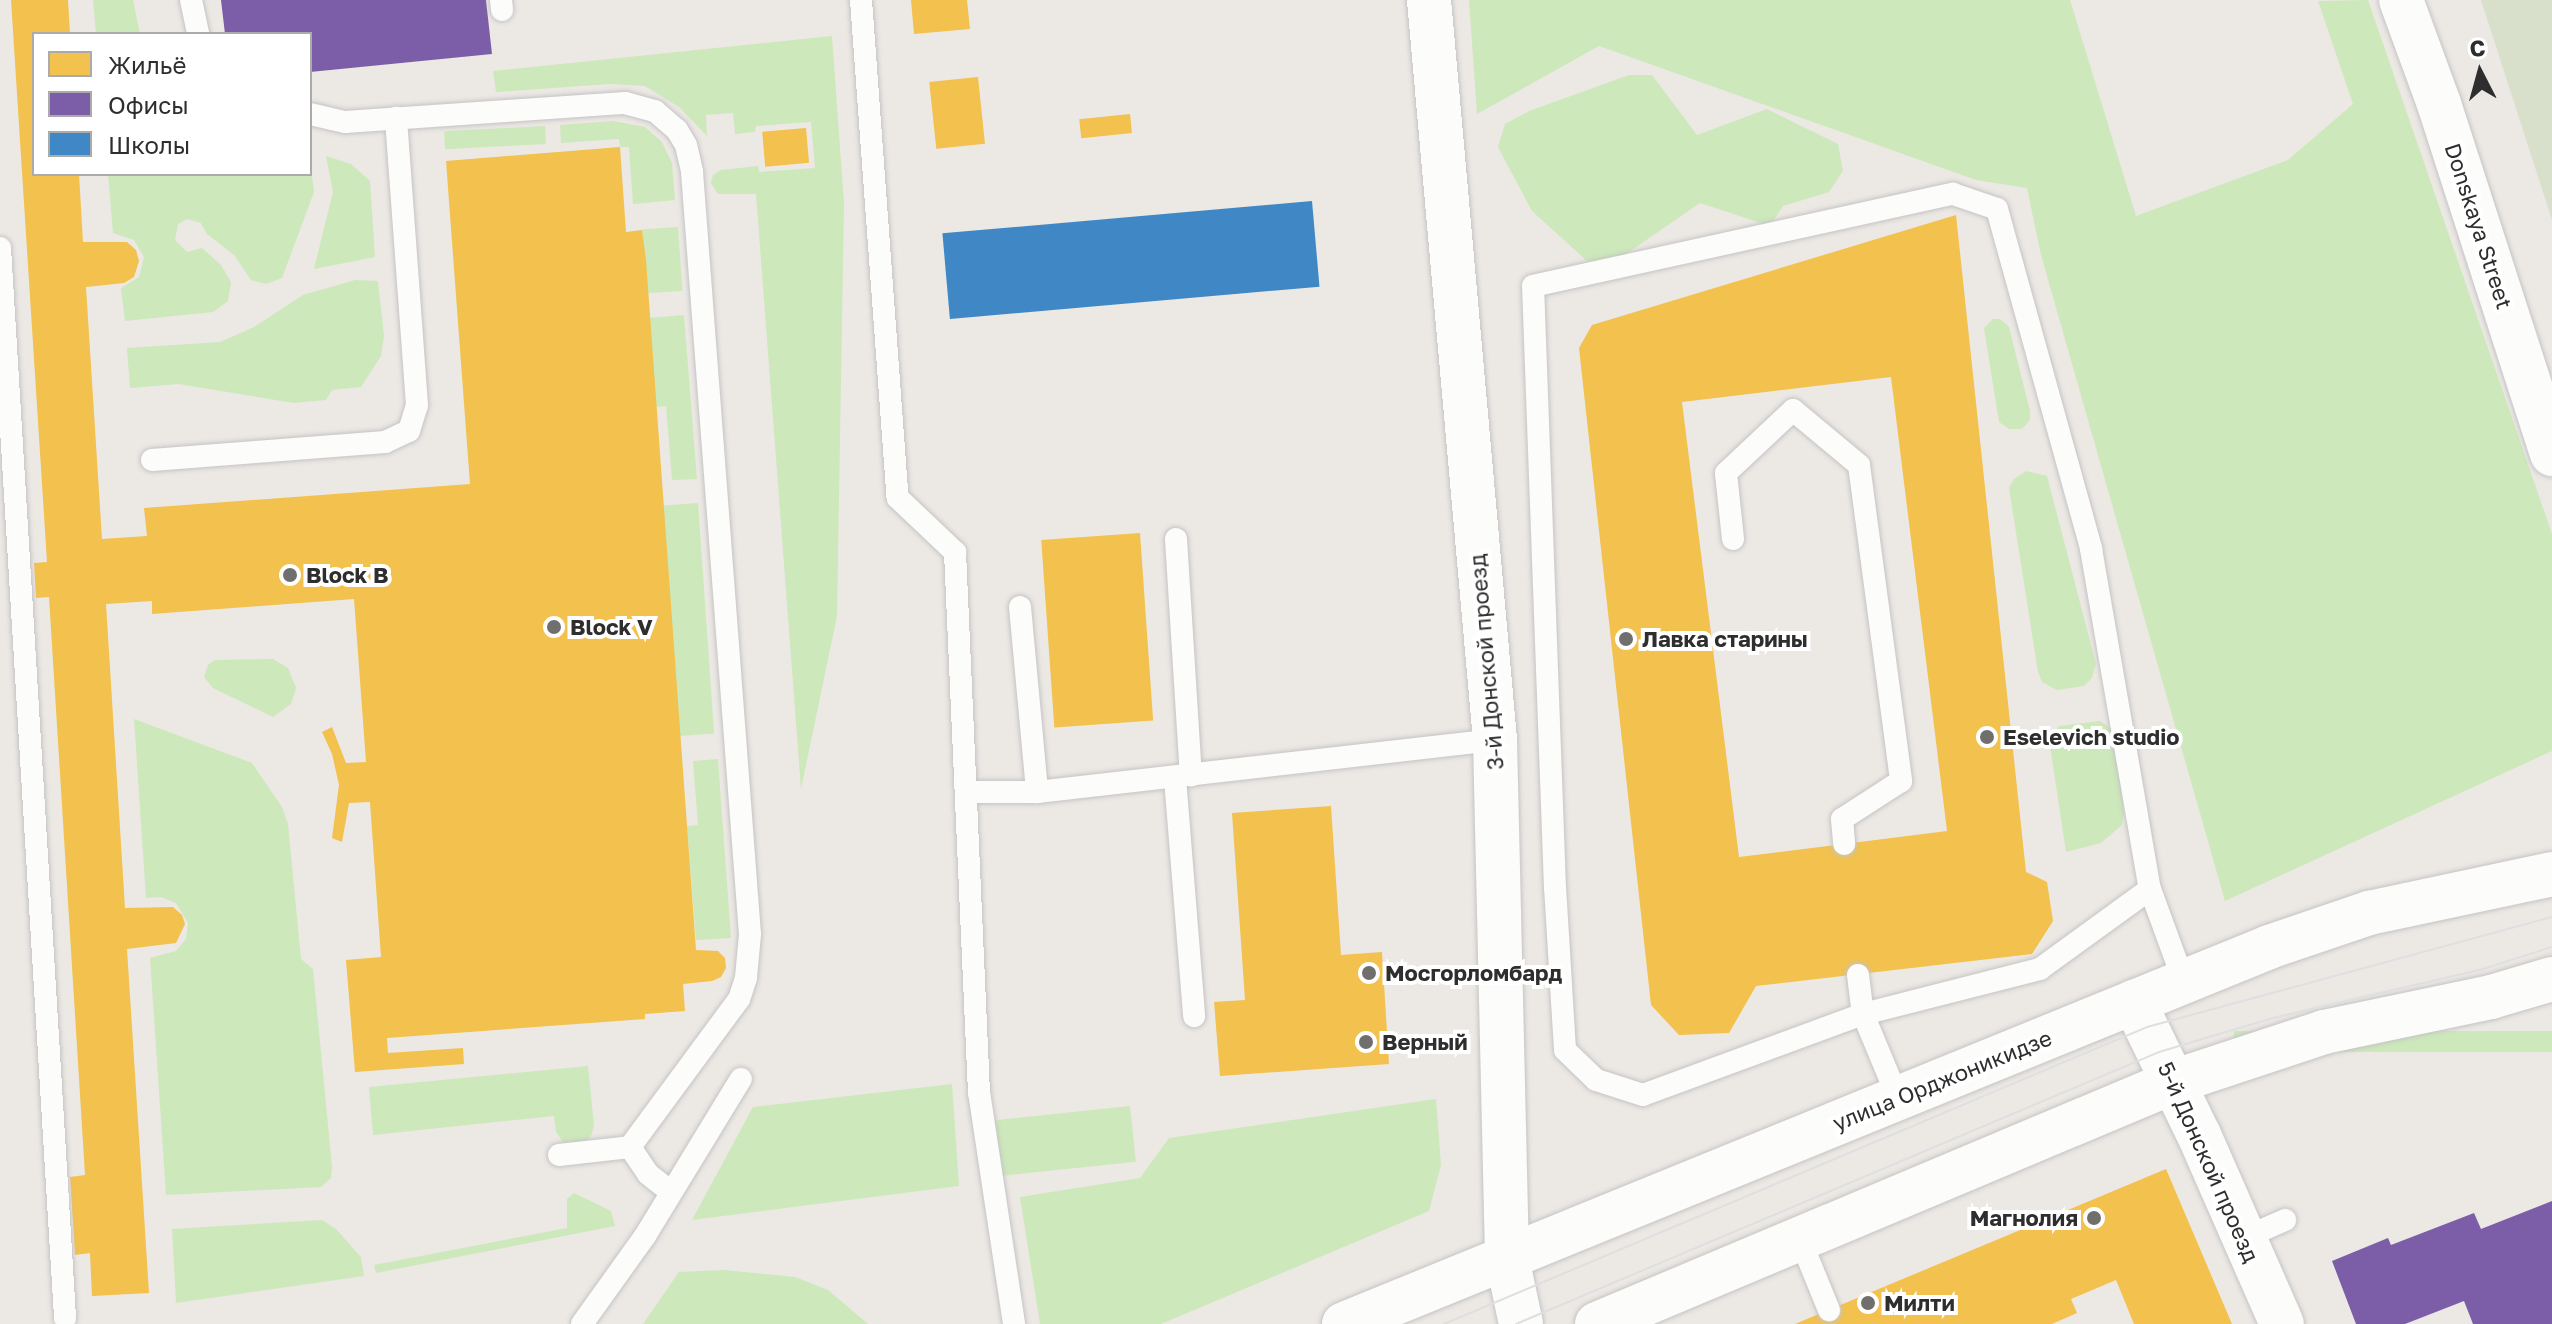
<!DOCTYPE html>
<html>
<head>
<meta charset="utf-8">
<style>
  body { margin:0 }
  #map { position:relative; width:2552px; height:1324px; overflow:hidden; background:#ece8e4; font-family:"Golos Text",sans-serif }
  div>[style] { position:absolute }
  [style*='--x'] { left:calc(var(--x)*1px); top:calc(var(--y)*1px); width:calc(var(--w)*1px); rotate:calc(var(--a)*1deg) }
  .green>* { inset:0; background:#cde8bb; transform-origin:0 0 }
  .cemetery>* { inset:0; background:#d8e0cb }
  .homes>* { inset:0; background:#f2c14e; transform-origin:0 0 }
  .offices>* { inset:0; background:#7b5ea7 }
  .schools>* { inset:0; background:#3f88c5; transform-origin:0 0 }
  .roads { filter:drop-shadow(0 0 2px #c5c4c5) drop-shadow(0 0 2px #c5c4c5) }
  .lane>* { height:22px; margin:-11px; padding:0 11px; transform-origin:11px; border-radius:11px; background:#fcfcfb }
  .street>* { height:44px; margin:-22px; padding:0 22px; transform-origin:22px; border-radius:22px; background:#fcfcfb }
  .secondary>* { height:44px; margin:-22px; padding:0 22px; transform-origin:22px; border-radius:22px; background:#fcfcfb }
  .tram>* { height:2px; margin:-1px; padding:0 1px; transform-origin:1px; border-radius:1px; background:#dedfe1 }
  .dots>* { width:22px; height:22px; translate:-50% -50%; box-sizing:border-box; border:4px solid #fff; border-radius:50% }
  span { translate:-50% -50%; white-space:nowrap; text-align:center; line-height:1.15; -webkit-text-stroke:8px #fff; paint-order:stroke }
  .street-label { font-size:22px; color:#2e2e2e }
  .poi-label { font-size:22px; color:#2e2e2e; font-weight:700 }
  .left { translate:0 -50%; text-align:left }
  .right { translate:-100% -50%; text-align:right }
  .legend { position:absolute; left:32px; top:32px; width:280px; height:144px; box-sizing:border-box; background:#fff; border:2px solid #ababab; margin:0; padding:10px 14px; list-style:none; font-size:24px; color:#2e2e2e }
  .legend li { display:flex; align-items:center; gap:16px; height:40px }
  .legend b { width:40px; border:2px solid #ababab }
  .north { position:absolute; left:2440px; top:32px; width:80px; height:80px; -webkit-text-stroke:6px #fff; paint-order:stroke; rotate:354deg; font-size:22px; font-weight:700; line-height:32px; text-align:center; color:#2e2e2e }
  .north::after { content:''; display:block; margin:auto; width:28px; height:36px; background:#2e2e2e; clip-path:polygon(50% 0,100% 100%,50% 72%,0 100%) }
</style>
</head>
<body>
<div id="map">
  <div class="green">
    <i style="clip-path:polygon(93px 0,133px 0,140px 34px,96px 34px)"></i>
    <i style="clip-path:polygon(1469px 0,2070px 0,2136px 216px,2288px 160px,2353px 104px,2318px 1px,2368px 0,2552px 534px,2552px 751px,2225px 901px,2041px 255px,2027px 188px,1976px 180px,1599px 46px,1477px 114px)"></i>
    <i style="clip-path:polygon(832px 36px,844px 203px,837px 616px,801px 789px,756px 194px,718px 194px,711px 183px,713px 175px,721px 170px,758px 166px,759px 172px,815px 168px,811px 122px,756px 126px,755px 132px,735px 134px,733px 113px,706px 115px,707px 136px,679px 107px,645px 86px,609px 84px,496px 92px,493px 71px)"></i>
    <i style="clip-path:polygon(1629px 75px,1652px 75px,1697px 135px,1767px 109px,1838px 144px,1843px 171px,1829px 192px,1783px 206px,1770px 226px,1700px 203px,1613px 263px,1587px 261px,1532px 211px,1498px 147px,1505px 124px,1529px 111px)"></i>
    <i style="clip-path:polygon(613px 121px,645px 127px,662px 142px,672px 163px,675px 200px,633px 204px,629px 147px,620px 147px,619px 139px,561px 143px,560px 125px)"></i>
    <i style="left:545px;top:126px;width:18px;height:101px;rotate:87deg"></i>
    <i style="clip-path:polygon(326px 156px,351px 164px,370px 181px,375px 257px,314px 269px,333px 192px)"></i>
    <i style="clip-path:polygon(310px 160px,314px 192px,282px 278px,266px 284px,251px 280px,234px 255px,207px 234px,201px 223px,187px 219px,178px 224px,175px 240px,187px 252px,202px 248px,221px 265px,231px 282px,228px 301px,213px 312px,125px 321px,121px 288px,139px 277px,144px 257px,134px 240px,113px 233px,108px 174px,310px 174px)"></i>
    <i style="left:678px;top:227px;width:64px;height:36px;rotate:86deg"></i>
    <i style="clip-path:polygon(355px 280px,378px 281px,384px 336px,381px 356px,361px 387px,332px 390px,326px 400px,294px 403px,179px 384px,130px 388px,127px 348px,220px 342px,254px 327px,303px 295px)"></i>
    <i style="clip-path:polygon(684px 315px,697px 479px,672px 480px,666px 406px,655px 407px,648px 318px)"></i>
    <i style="clip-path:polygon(1993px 319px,2000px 319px,2009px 327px,2030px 411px,2030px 420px,2022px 429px,2009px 429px,1999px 422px,1984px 328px)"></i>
    <i style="clip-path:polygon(2026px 471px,2047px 476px,2096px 664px,2092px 678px,2084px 686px,2057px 690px,2042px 682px,2038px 672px,2009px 488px,2014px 479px)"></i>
    <i style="left:698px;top:503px;width:231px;height:35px;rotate:86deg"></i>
    <i style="clip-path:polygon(273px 659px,288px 668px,296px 688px,291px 704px,273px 717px,213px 688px,204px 677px,208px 665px,215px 660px)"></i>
    <i style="clip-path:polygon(134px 719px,252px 763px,282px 807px,288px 824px,301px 959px,313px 969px,332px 1167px,331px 1178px,321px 1187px,166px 1195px,150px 958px,176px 951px,186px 939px,188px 923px,176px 903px,161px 897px,146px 898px)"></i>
    <i style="clip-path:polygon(2100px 721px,2115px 731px,2124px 813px,2122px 825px,2101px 843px,2066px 852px,2049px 739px,2059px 726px)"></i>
    <i style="clip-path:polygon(718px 759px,731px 938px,696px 940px,687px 826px,698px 825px,693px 761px)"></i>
    <i style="left:2552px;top:1031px;width:21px;height:318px;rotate:90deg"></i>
    <i style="clip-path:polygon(588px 1066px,594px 1126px,591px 1136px,584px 1143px,563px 1142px,556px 1132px,554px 1116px,373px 1135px,369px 1087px)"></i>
    <i style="clip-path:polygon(952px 1084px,959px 1186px,692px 1220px,753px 1107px)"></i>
    <i style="clip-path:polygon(1436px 1099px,1441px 1165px,1429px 1211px,1161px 1324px,1040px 1324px,1020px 1197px,1140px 1178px,1169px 1138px)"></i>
    <i style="left:1130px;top:1106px;width:56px;height:136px;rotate:84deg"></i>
    <i style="clip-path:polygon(574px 1193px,611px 1211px,615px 1226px,376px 1273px,374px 1265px,567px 1228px,567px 1199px)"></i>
    <i style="clip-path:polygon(322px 1220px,336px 1229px,361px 1257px,364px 1276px,176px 1303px,172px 1229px)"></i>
    <i style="clip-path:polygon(724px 1270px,795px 1277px,828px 1290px,868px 1324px,643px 1324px,679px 1272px)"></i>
  </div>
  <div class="cemetery">
    <i style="clip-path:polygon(2481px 0,2552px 0,2552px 220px)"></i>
  </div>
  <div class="homes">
    <i style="clip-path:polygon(11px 0,68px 0,70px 34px,34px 34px,34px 174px,79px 174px,83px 242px,127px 242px,136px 250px,139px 261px,134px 277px,124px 283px,86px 287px,102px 539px,147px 536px,144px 508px,470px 484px,446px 161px,620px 147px,626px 232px,642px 230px,646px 260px,696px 950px,718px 951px,725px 958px,726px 968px,721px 977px,712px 981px,683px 984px,685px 1011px,645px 1014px,645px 1019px,387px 1038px,388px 1053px,463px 1048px,464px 1064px,355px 1072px,346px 960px,381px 957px,370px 802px,349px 803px,342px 842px,332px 838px,339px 785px,332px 754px,322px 732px,332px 727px,346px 763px,366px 762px,354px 599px,152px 614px,152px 601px,106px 604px,125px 908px,173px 907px,182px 915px,185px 924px,176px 943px,127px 949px,149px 1293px,92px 1296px,90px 1253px,75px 1255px,70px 1177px,85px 1175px,49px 597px,36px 598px,34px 563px,47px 562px)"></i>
    <i style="clip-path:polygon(911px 0,967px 0,970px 29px,914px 34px)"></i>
    <i style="left:978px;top:77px;width:67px;height:49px;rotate:84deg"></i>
    <i style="left:1130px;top:114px;width:19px;height:51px;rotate:84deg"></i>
    <i style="left:806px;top:128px;width:35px;height:44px;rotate:85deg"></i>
    <i style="clip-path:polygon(evenodd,1956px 215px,2026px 872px,2047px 882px,2053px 921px,2032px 954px,1756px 986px,1729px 1033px,1679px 1035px,1651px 1005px,1579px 348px,1592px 325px,1956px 215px,1891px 377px,1947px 831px,1739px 857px,1682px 402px,1891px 377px)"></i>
    <i style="left:1140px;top:533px;width:188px;height:99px;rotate:86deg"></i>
    <i style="clip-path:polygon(1331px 806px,1341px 955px,1382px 952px,1389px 1064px,1220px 1076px,1214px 1002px,1245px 1000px,1232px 813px)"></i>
    <i style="clip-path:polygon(2166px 1169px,2232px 1324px,2134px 1324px,2116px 1280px,2071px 1299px,2077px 1313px,2052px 1324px,1795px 1324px)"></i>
  </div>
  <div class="offices">
    <i style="clip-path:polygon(221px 0,486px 0,492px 54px,310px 72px,310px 34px,225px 34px)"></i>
    <i style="clip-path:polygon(2552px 1201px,2552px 1324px,2473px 1324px,2464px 1301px,2405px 1324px,2356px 1324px,2332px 1261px,2388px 1238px,2391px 1245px,2474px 1213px,2481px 1229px)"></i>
  </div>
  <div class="schools">
    <i style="left:1312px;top:201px;width:86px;height:371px;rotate:85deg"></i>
  </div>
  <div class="roads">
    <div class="lane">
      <i style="--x:191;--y:0;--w:35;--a:78"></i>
      <i style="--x:501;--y:0;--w:10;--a:84"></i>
      <i style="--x:861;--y:0;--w:499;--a:85.8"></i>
      <i style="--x:898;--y:498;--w:79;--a:43.5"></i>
      <i style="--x:955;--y:552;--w:541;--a:87.46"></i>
      <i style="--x:979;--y:1092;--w:235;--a:81.4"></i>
      <i style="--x:310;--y:114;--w:36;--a:13"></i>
      <i style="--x:345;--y:122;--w:281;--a:-3.9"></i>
      <i style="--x:625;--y:103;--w:31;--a:15"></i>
      <i style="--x:655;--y:111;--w:29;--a:41"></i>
      <i style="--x:677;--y:130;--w:17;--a:59"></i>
      <i style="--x:686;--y:145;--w:28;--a:77"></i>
      <i style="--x:692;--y:172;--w:764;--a:85.65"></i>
      <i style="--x:750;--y:934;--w:44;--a:95.2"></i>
      <i style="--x:746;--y:978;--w:22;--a:108"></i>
      <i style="--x:739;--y:999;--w:184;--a:126.4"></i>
      <i style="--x:630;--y:1147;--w:32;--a:56"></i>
      <i style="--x:648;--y:1174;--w:28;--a:38"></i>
      <i style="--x:1953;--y:194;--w:46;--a:18.8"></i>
      <i style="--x:1997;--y:209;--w:353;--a:74.5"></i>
      <i style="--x:2091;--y:549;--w:345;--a:80.2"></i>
      <i style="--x:2150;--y:889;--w:136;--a:144"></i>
      <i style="--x:2040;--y:969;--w:183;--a:165.7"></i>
      <i style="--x:1863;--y:1014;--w:234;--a:159.8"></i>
      <i style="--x:1643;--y:1095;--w:49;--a:-162.3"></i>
      <i style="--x:1596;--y:1080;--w:43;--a:-135.9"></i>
      <i style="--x:1565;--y:1050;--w:162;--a:-93.5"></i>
      <i style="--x:1555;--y:888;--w:602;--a:-92.09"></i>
      <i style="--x:1533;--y:286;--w:430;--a:-12.4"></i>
      <i style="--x:0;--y:248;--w:1072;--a:86.52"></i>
      <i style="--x:152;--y:460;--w:234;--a:-4.4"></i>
      <i style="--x:385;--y:442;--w:26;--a:-25"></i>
      <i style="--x:409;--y:431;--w:27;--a:-73"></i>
      <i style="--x:417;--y:405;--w:288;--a:-94.2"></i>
      <i style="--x:1176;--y:539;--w:237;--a:86.4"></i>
      <i style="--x:1733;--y:539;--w:66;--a:-96.1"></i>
      <i style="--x:1726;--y:473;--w:92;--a:-43.2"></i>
      <i style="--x:1793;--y:410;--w:86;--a:39.8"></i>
      <i style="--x:1859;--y:465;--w:319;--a:82.4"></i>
      <i style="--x:1901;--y:781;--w:70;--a:147.2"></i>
      <i style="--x:1842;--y:819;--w:25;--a:85"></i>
      <i style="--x:1020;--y:607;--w:186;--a:84.7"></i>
      <i style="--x:1175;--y:778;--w:239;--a:85.4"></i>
      <i style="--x:967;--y:792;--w:70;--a:0"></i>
      <i style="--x:1037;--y:792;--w:461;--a:-6.5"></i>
      <i style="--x:2150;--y:889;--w:99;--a:69.9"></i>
      <i style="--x:1858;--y:975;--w:39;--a:83"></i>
      <i style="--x:1863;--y:1014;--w:91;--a:67.4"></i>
      <i style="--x:559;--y:1155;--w:71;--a:-6.4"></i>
      <i style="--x:2244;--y:1238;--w:45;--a:-23.7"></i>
      <i style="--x:1800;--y:1239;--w:77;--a:67.8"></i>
      <i style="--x:582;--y:1324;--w:108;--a:-54.4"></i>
      <i style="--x:645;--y:1236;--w:184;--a:-58.6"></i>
    </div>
    <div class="street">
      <i style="--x:1429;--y:0;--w:743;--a:84.9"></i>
      <i style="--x:1495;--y:740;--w:518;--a:88.67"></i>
      <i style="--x:1507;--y:1258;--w:67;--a:78"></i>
      <i style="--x:2401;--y:0;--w:111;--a:69.9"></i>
      <i style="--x:2439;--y:104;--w:368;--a:72.1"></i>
      <i style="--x:2134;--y:1002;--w:148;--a:64"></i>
      <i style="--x:2199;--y:1135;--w:206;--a:66.3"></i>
    </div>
    <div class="secondary">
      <i style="--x:1344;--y:1324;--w:999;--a:-22.17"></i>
      <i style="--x:2269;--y:947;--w:106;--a:-18.8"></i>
      <i style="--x:2369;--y:913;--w:187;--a:-12"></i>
      <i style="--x:1597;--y:1324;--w:625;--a:-22.79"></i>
      <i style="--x:2173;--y:1082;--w:159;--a:-18.3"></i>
      <i style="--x:2324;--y:1032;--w:171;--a:-11.8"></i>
      <i style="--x:2491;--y:997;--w:64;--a:-16.4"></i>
    </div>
  </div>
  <div class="tram">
    <i style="--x:1444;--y:1324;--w:763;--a:-22.9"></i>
    <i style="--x:2147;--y:1027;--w:420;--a:-15.2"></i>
    <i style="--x:1516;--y:1324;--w:698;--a:-22.93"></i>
    <i style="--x:2159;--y:1052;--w:119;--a:-16.6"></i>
    <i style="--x:2273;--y:1018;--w:216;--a:-13.1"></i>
    <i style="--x:2483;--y:969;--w:72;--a:-17.7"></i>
  </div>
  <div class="dots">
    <i style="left:290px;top:575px;background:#706f6e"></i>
    <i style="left:554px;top:627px;background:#706f6e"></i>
    <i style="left:1626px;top:639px;background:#706f6e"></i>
    <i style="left:1987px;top:737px;background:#706f6e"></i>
    <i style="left:1369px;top:973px;background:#706f6e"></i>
    <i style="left:1366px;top:1042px;background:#706f6e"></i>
    <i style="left:2094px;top:1218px;background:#706f6e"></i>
    <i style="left:1868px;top:1303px;background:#706f6e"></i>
  </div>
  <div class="street-label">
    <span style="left:2479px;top:226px;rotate:72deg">Donskaya Street</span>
    <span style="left:1486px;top:662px;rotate:-95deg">3-й Донской проезд</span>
    <span style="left:1942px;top:1080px;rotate:-22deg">улица Орджоникидзе</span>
    <span style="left:2209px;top:1162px;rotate:66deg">5-й Донской проезд</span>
  </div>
  <div class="poi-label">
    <span class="left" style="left:306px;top:575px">Block B</span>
    <span class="left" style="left:570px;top:627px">Block V</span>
    <span class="left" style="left:1642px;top:639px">Лавка старины</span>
    <span class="left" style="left:2003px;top:737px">Eselevich studio</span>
    <span class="left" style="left:1385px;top:973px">Мосгорломбард</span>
    <span class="left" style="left:1382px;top:1042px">Верный</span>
    <span class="right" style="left:2078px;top:1218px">Магнолия</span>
    <span class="left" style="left:1884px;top:1303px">Милти</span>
  </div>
  <ul class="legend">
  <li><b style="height:22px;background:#f2c14e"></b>Жильё</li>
  <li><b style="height:22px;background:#7b5ea7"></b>Офисы</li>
  <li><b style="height:22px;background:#3f88c5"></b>Школы</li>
  </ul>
  <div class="north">С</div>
</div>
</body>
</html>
